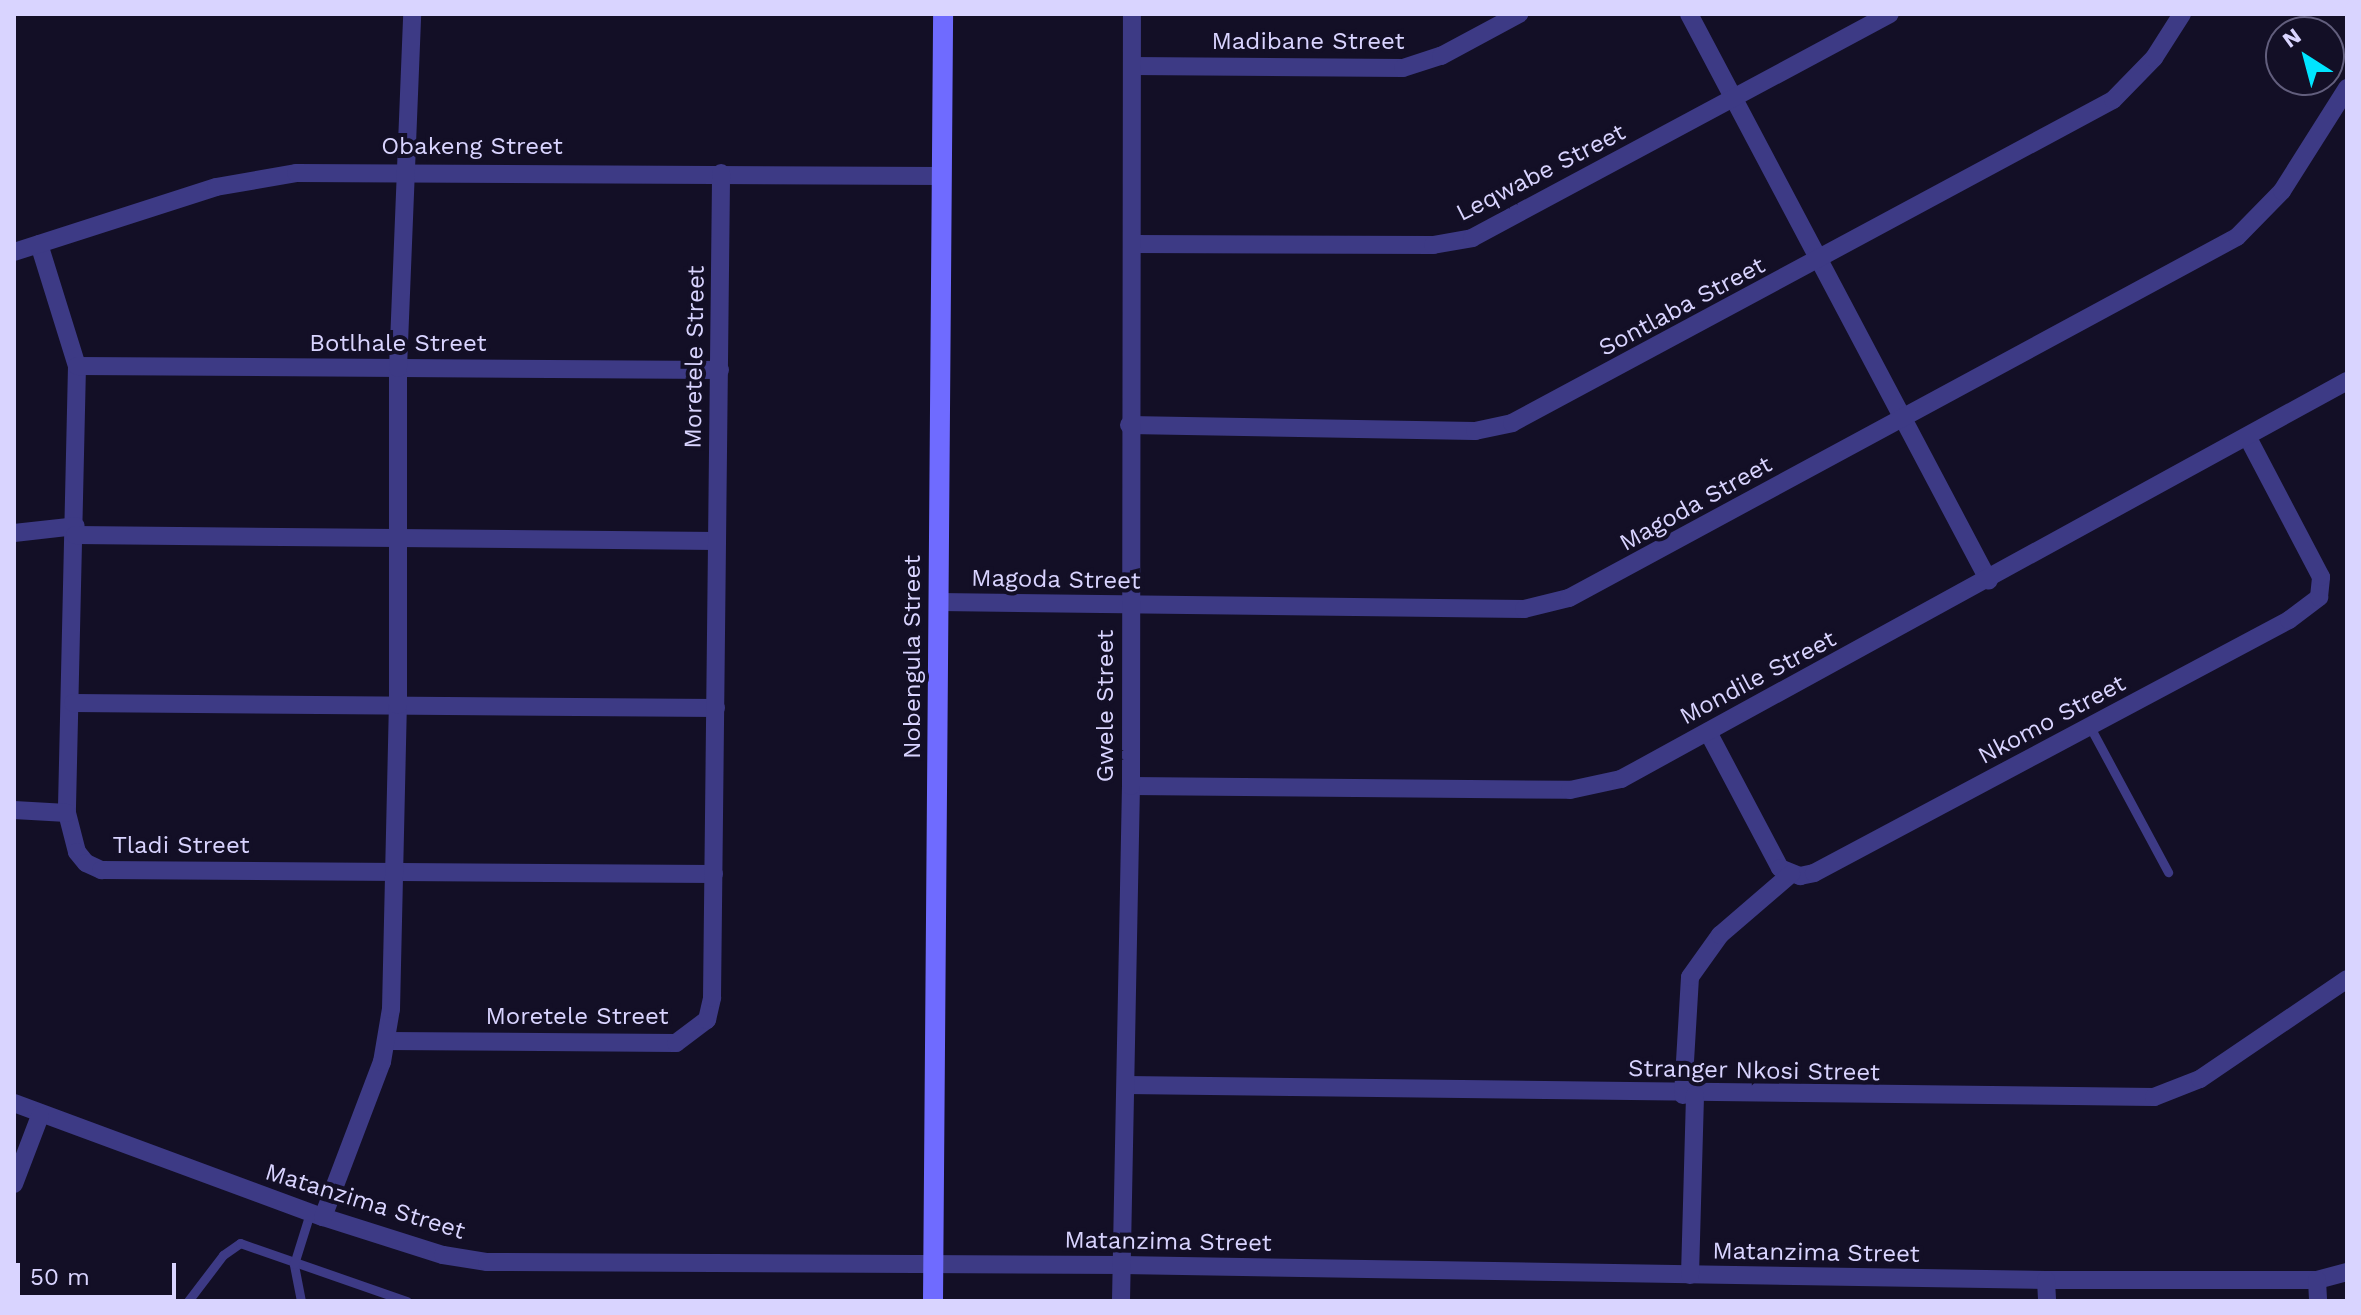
<!DOCTYPE html>
<html>
<head>
<meta charset="utf-8">
<style>
  body { margin:0 }
  #map { position:relative; width:2361px; height:1315px; overflow:hidden; background:#130f26; font-family:"Work Sans",sans-serif }
  div>[style] { position:absolute }
  [style*='--x'] { left:calc(var(--x)*1px); top:calc(var(--y)*1px); width:calc(var(--w)*1px); rotate:calc(var(--a)*1deg) }
  .lane>* { height:9px; margin:-4.5px; padding:0 4.5px; transform-origin:4.5px; border-radius:4.5px; background:#3d3a85 }
  .street>* { height:18px; margin:-9px; padding:0 9px; transform-origin:9px; border-radius:9px; background:#3d3a85 }
  .secondary>* { height:20px; margin:-10px; padding:0 10px; transform-origin:10px; border-radius:10px; background:#6f6bff }
  span { translate:-50% -50%; white-space:nowrap; text-align:center; line-height:1.15; -webkit-text-stroke:8px #130f26; paint-order:stroke }
  .street-label { font-size:24px; color:#d9d4ff }
  .frame { position:absolute; inset:0; border:16px solid #d9d4ff; pointer-events:none }
  .north { position:absolute; left:2265px; top:16px; width:80px; height:80px; box-sizing:border-box; background:#130f26; border:2px solid #625e7d; border-radius:50%; rotate:324deg; font-size:22px; font-weight:700; line-height:32px; text-align:center; color:#d9d4ff }
  .north::after { content:''; display:block; margin:auto; width:28px; height:36px; background:#00e5ff; clip-path:polygon(50% 0,100% 100%,50% 72%,0 100%) }
  .scale { position:absolute; left:16px; top:1263px; width:160px; height:36px; box-sizing:border-box; border:4px solid #d9d4ff; border-top:0; padding-left:10px; font-size:24px; line-height:28px; white-space:nowrap; color:#d9d4ff; -webkit-text-stroke:6px #130f26; paint-order:stroke }
</style>
</head>
<body>
<div id="map">
  <div class="lane">
    <i style="--x:2090;--y:727;--w:165;--a:61.7"></i>
    <i style="--x:188;--y:1301;--w:58;--a:-52.7"></i>
    <i style="--x:223;--y:1255;--w:21;--a:-35"></i>
    <i style="--x:240;--y:1243;--w:177;--a:19.2"></i>
    <i style="--x:301;--y:1301;--w:38;--a:-101"></i>
    <i style="--x:294;--y:1264;--w:53;--a:-72.6"></i>
  </div>
  <div class="street">
    <i style="--x:1689;--y:14;--w:641;--a:62.12"></i>
    <i style="--x:1132;--y:66;--w:271;--a:0.4"></i>
    <i style="--x:1403;--y:68;--w:40;--a:-18"></i>
    <i style="--x:1441;--y:56;--w:89;--a:-28.3"></i>
    <i style="--x:39;--y:244;--w:128;--a:72.7"></i>
    <i style="--x:77;--y:366;--w:447;--a:91.3"></i>
    <i style="--x:67;--y:813;--w:40;--a:75.6"></i>
    <i style="--x:77;--y:852;--w:14;--a:51"></i>
    <i style="--x:86;--y:863;--w:17;--a:25"></i>
    <i style="--x:101;--y:870;--w:613;--a:0.37"></i>
    <i style="--x:1133;--y:244;--w:300;--a:0.2"></i>
    <i style="--x:1433;--y:245;--w:40;--a:-10"></i>
    <i style="--x:1472;--y:238;--w:474;--a:-28.2"></i>
    <i style="--x:14;--y:252;--w:212;--a:-17.8"></i>
    <i style="--x:216;--y:187;--w:81;--a:-9.9"></i>
    <i style="--x:296;--y:173;--w:646;--a:0.27"></i>
    <i style="--x:77;--y:366;--w:643;--a:0.36"></i>
    <i style="--x:1129;--y:425;--w:346;--a:1"></i>
    <i style="--x:1475;--y:431;--w:38;--a:-12"></i>
    <i style="--x:1512;--y:423;--w:682;--a:-28.26"></i>
    <i style="--x:2113;--y:100;--w:59;--a:-45.7"></i>
    <i style="--x:2154;--y:58;--w:52;--a:-57.5"></i>
    <i style="--x:14;--y:533;--w:62;--a:-6.4"></i>
    <i style="--x:75;--y:535;--w:642;--a:0.54"></i>
    <i style="--x:939;--y:602;--w:585;--a:0.69"></i>
    <i style="--x:1524;--y:609;--w:46;--a:-13.7"></i>
    <i style="--x:1569;--y:598;--w:759;--a:-28.39"></i>
    <i style="--x:2237;--y:237;--w:64;--a:-45.6"></i>
    <i style="--x:2282;--y:191;--w:122;--a:-57.7"></i>
    <i style="--x:73;--y:703;--w:643;--a:0.45"></i>
    <i style="--x:1708;--y:732;--w:154;--a:62.1"></i>
    <i style="--x:1780;--y:868;--w:22;--a:22"></i>
    <i style="--x:1800;--y:876;--w:14;--a:-12"></i>
    <i style="--x:1814;--y:873;--w:538;--a:-28.04"></i>
    <i style="--x:2289;--y:620;--w:38;--a:-37"></i>
    <i style="--x:2319;--y:597;--w:20;--a:-84"></i>
    <i style="--x:2321;--y:577;--w:157;--a:-117.7"></i>
    <i style="--x:1131;--y:786;--w:439;--a:0.5"></i>
    <i style="--x:1570;--y:790;--w:52;--a:-12.2"></i>
    <i style="--x:1621;--y:779;--w:828;--a:-28.73"></i>
    <i style="--x:14;--y:810;--w:53;--a:3.2"></i>
    <i style="--x:387;--y:1041;--w:289;--a:0.4"></i>
    <i style="--x:676;--y:1043;--w:39;--a:-37"></i>
    <i style="--x:707;--y:1020;--w:23;--a:-77"></i>
    <i style="--x:712;--y:998;--w:825;--a:-89.37"></i>
    <i style="--x:1126;--y:1085;--w:1028;--a:0.67"></i>
    <i style="--x:2154;--y:1097;--w:49;--a:-21.4"></i>
    <i style="--x:2200;--y:1079;--w:178;--a:-34.2"></i>
    <i style="--x:1683;--y:1095;--w:118;--a:-86.6"></i>
    <i style="--x:1690;--y:977;--w:52;--a:-54.5"></i>
    <i style="--x:1720;--y:935;--w:94;--a:-40.7"></i>
    <i style="--x:14;--y:1103;--w:329;--a:20.3"></i>
    <i style="--x:323;--y:1217;--w:126;--a:17.6"></i>
    <i style="--x:443;--y:1255;--w:45;--a:9"></i>
    <i style="--x:487;--y:1262;--w:635;--a:0.27"></i>
    <i style="--x:1122;--y:1265;--w:924;--a:0.93"></i>
    <i style="--x:2046;--y:1280;--w:271;--a:0"></i>
    <i style="--x:2317;--y:1280;--w:31;--a:-15"></i>
    <i style="--x:14;--y:1184;--w:73;--a:-69.1"></i>
    <i style="--x:323;--y:1217;--w:166;--a:-69.2"></i>
    <i style="--x:382;--y:1062;--w:54;--a:-80.4"></i>
    <i style="--x:391;--y:1009;--w:304;--a:-88.7"></i>
    <i style="--x:398;--y:705;--w:337;--a:-90"></i>
    <i style="--x:398;--y:368;--w:354;--a:-87.7"></i>
    <i style="--x:1690;--y:1275;--w:180;--a:-88.4"></i>
    <i style="--x:2046;--y:1280;--w:21;--a:87"></i>
    <i style="--x:2317;--y:1280;--w:21;--a:87"></i>
    <i style="--x:1121;--y:1301;--w:515;--a:-88.89"></i>
    <i style="--x:1131;--y:786;--w:772;--a:-89.93"></i>
  </div>
  <div class="secondary">
    <i style="--x:933;--y:1301;--w:1287;--a:-89.55"></i>
  </div>
  <div class="street-label">
    <span style="left:1308px;top:42px">Madibane Street</span>
    <span style="left:472px;top:147px">Obakeng Street</span>
    <span style="left:1541px;top:173px;rotate:-27deg">Leqwabe Street</span>
    <span style="left:1682px;top:307px;rotate:-28deg">Sontlaba Street</span>
    <span style="left:398px;top:344px">Botlhale Street</span>
    <span style="left:695px;top:357px;rotate:-89deg">Moretele Street</span>
    <span style="left:1696px;top:504px;rotate:-29deg">Magoda Street</span>
    <span style="left:1056px;top:580px;rotate:1deg">Magoda Street</span>
    <span style="left:913px;top:657px;rotate:-90deg">Nobengula Street</span>
    <span style="left:1758px;top:678px;rotate:-28deg">Mondile Street</span>
    <span style="left:1106px;top:706px;rotate:-90deg">Gwele Street</span>
    <span style="left:2052px;top:720px;rotate:-28deg">Nkomo Street</span>
    <span style="left:181px;top:846px">Tladi Street</span>
    <span style="left:577px;top:1017px">Moretele Street</span>
    <span style="left:1754px;top:1071px;rotate:1deg">Stranger Nkosi Street</span>
    <span style="left:365px;top:1202px;rotate:17deg">Matanzima Street</span>
    <span style="left:1168px;top:1242px;rotate:1deg">Matanzima Street</span>
    <span style="left:1816px;top:1253px;rotate:1deg">Matanzima Street</span>
  </div>
  <div class="frame"></div>
  <div class="north">N</div>
  <div class="scale">50 m</div>
</div>
</body>
</html>
